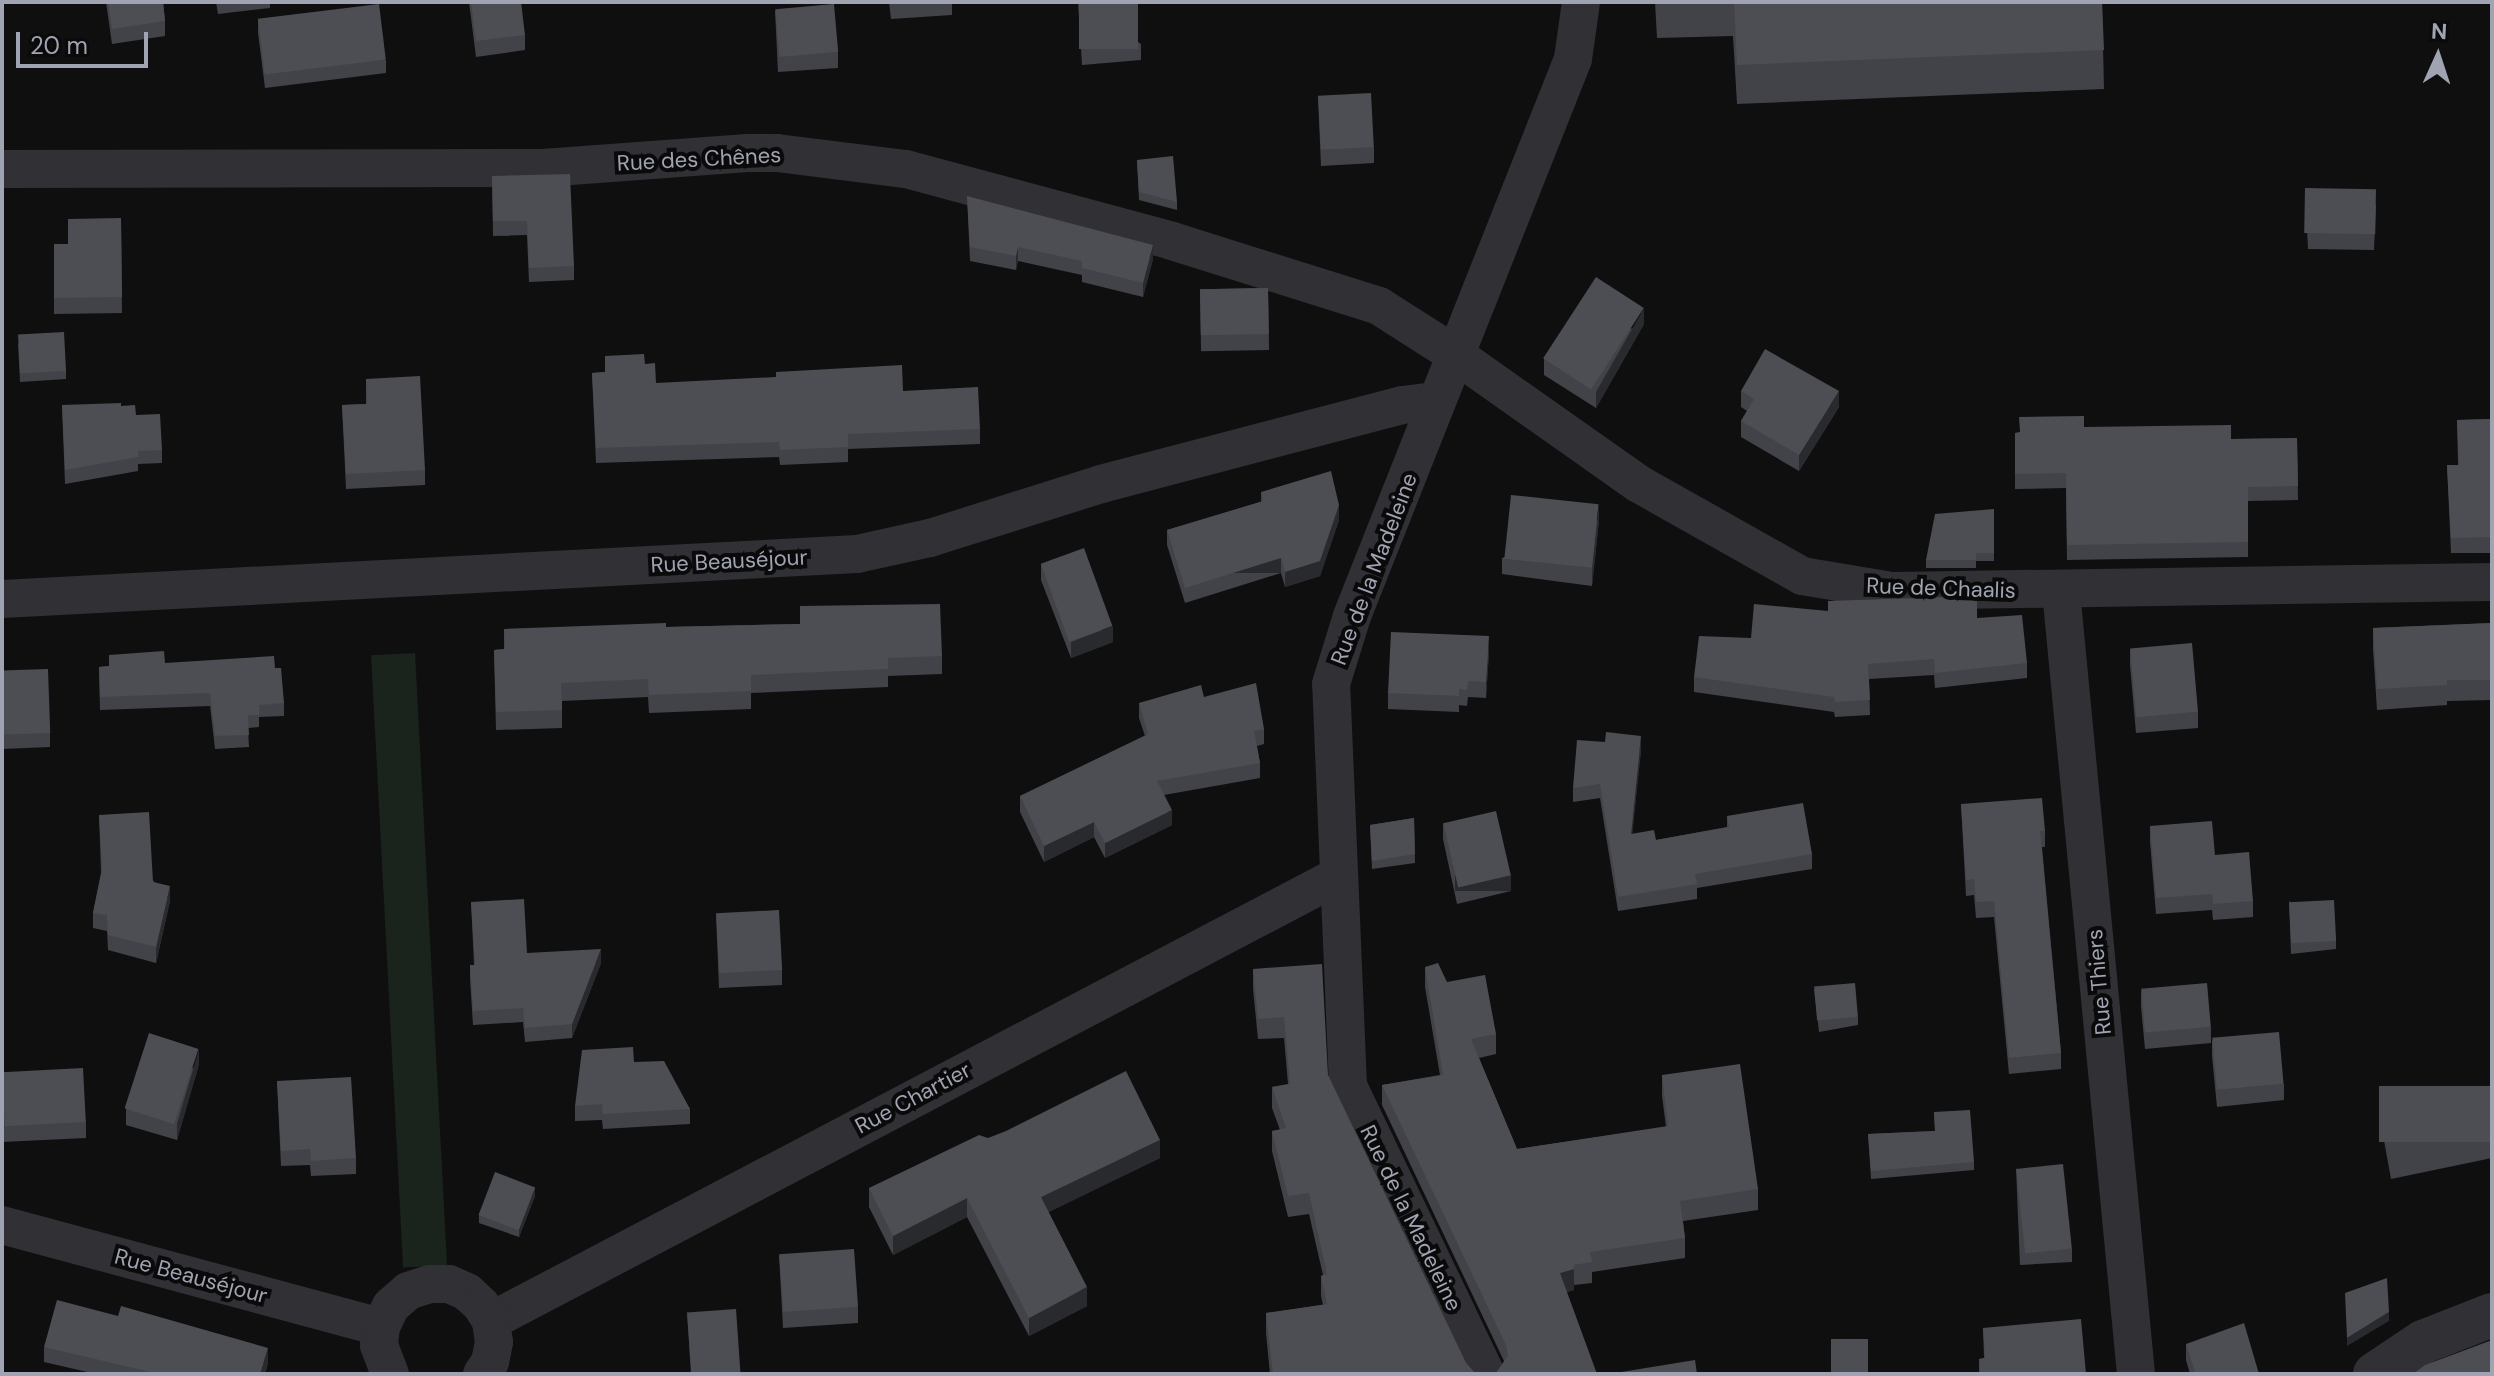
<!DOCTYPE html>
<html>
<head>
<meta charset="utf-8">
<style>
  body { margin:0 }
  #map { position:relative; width:2494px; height:1376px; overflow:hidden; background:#0f0f10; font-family:"DM Sans",sans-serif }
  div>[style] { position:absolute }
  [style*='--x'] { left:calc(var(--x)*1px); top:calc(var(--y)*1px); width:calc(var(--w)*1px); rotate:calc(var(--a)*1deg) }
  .green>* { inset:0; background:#1b231d; transform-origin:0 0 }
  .minor>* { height:38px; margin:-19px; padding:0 19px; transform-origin:19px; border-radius:19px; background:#303035 }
  .tertiary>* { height:44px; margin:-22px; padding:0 22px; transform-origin:22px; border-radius:22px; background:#303035 }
  .wall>* { inset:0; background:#424348; transform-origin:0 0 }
  .shaded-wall>* { inset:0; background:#292a2d; transform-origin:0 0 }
  .building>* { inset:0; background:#4c4e53; transform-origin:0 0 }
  span { translate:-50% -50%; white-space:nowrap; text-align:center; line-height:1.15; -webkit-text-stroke:8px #0a0a0b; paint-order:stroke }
  .street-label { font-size:22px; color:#a0a3b1 }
  .frame { position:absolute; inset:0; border:4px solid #a0a3b1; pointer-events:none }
  .north { position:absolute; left:2398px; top:16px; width:80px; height:80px; -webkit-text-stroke:6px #0a0a0b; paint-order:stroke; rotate:3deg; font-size:22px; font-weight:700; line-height:32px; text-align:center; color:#a0a3b1 }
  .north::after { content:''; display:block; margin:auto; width:28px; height:36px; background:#a0a3b1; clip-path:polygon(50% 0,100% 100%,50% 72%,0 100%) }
  .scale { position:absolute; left:16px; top:32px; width:132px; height:36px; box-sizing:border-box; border:4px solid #a0a3b1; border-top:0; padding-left:10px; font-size:24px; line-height:28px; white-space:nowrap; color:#a0a3b1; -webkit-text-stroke:6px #0a0a0b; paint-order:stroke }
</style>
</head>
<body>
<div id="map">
  <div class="green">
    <i style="left:415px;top:653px;width:613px;height:44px;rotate:87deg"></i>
  </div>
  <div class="minor">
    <i style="--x:2;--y:169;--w:541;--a:-0.11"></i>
    <i style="--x:543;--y:168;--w:205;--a:-4.2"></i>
    <i style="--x:747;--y:153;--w:30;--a:0"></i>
    <i style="--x:777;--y:153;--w:130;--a:7.1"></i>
    <i style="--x:906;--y:169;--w:276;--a:15.1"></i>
    <i style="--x:1172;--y:241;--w:217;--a:17.4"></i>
    <i style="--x:1379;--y:306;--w:91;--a:32.5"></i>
    <i style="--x:1456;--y:355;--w:224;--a:35.2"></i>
    <i style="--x:1639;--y:484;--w:187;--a:29.4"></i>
    <i style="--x:1802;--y:576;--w:91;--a:9.5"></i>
    <i style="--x:1892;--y:591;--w:600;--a:-0.86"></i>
    <i style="--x:2061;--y:591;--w:787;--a:84.53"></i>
    <i style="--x:2;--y:599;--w:856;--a:-3.01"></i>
    <i style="--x:857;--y:554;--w:75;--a:-12.4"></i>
    <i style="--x:930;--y:538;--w:179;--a:-17.5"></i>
    <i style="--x:1101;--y:484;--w:311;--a:-14.7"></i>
    <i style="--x:1402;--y:405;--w:35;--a:-7"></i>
    <i style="--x:2;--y:1225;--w:392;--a:15.1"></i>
    <i style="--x:491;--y:1321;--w:955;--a:-27.72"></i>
    <i style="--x:390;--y:1374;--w:31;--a:-111"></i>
    <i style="--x:379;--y:1345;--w:18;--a:-84"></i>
    <i style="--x:381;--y:1327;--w:23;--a:-65"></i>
    <i style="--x:391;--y:1306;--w:23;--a:-41"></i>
    <i style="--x:408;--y:1291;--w:23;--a:-18"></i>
    <i style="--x:430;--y:1284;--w:19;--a:0"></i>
    <i style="--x:449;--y:1284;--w:20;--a:24"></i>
    <i style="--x:467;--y:1292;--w:19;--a:43"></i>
    <i style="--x:481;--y:1305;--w:19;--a:58"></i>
    <i style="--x:491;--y:1321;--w:21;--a:82"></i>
    <i style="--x:494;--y:1342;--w:20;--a:101"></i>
    <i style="--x:490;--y:1362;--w:14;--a:124"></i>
    <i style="--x:1486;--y:1374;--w:319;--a:-115.6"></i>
    <i style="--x:1348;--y:1086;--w:402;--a:-92.4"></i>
    <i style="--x:1331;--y:684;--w:71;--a:-72.8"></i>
    <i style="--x:1352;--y:616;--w:599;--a:-68.36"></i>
    <i style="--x:1573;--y:59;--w:58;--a:-82"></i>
  </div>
  <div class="tertiary">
    <i style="--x:2375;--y:1374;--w:58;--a:-33.7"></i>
    <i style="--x:2423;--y:1342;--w:74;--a:-21.4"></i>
  </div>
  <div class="wall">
    <i style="clip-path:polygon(106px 2px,163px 2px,165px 21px,165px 36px,112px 44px)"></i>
    <i style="clip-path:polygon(216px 2px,270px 2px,270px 8px,218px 14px)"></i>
    <i style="clip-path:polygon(469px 2px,525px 35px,525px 50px,476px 57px)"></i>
    <i style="clip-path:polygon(889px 2px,952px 2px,952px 15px,891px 19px)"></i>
    <i style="clip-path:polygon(1078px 2px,1141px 44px,1141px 60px,1082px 65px)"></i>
    <i style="clip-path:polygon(1655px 2px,2102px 2px,2104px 89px,1737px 104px,1733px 36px,1657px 38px)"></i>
    <i style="clip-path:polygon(775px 11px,838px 52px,838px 68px,778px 72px)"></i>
    <i style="clip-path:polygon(258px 19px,386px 60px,386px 73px,265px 88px,258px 33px)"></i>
    <i style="clip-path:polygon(1318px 96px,1374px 147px,1374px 163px,1321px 166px)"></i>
    <i style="clip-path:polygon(1137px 160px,1177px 202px,1177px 210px,1139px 200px)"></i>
    <i style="clip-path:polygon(492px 176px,574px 266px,574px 280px,529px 282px,527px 235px,493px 236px)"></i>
    <i style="clip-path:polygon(2305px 188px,2376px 205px,2374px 250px,2308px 249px)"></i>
    <i style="clip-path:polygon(967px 196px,1153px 259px,1143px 297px,1082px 282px,1082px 275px,1018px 261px,1016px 270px,970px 261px)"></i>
    <i style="clip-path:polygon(121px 218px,122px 313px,54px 314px,54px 244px,68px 244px)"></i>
    <i style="left:1268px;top:288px;width:62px;height:68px;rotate:89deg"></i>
    <i style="clip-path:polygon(1644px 324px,1596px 408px,1544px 375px,1544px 359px)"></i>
    <i style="clip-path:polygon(18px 343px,66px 371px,66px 379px,20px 382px)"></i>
    <i style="clip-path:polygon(645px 364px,656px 383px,903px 391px,980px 429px,980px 444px,848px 449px,848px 462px,780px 465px,779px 457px,596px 463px,592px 373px,605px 372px)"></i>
    <i style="clip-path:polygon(366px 379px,425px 470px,425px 485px,346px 489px,342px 405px,366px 404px)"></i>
    <i style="clip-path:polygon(1741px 391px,1839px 407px,1799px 471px,1741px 437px,1741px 421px,1747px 411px,1741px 407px)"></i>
    <i style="clip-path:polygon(62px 405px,121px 406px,136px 415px,162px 450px,162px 463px,138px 464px,138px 471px,65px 484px)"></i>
    <i style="clip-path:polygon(2492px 419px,2492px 553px,2451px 553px,2447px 465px,2458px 465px,2457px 420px)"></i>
    <i style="clip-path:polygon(2084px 427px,2231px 439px,2297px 438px,2298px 500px,2248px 501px,2248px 557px,2067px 560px,2066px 488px,2015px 489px,2015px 433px)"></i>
    <i style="clip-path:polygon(1261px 492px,1339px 520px,1320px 576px,1285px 587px,1281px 573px,1185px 603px,1167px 545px,1167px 530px,1261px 502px)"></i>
    <i style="clip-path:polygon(1994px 509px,1994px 561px,1976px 561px,1976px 568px,1926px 568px,1926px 560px)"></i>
    <i style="clip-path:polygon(1599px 520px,1592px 586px,1502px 574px,1502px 558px)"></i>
    <i style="clip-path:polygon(1041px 564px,1113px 642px,1071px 658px,1041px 580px)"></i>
    <i style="clip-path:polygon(1828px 601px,1977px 618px,2027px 663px,2027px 678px,1935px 688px,1934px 675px,1869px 679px,1870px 715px,1835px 717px,1834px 712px,1694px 692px,1694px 677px,1751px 638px,1828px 611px)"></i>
    <i style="clip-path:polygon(800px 606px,942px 656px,942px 674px,888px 676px,888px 687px,751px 693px,751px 709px,649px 713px,648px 697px,562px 701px,562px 728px,496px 730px,494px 650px,504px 649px,504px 629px,666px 627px,800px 624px)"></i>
    <i style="clip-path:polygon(2492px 623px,2492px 700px,2447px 701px,2447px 705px,2377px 710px,2373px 649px,2373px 628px)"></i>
    <i style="clip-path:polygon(2130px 649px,2198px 712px,2198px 728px,2136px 733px,2130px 665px)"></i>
    <i style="clip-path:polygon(1489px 652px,1486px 698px,1468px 697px,1467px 706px,1459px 705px,1459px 712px,1388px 709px,1388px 693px)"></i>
    <i style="clip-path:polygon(109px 655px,165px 663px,275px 668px,284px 703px,284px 716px,259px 717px,259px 727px,248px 728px,249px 747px,215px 749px,210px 706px,100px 710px,99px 667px,109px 666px)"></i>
    <i style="clip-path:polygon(2px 671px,50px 733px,50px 747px,2px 749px)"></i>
    <i style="clip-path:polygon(1204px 697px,1264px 729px,1264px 744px,1257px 746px,1260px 763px,1260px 778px,1164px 795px,1172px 825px,1105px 858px,1094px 837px,1044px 862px,1020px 812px,1020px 796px,1145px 736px,1139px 718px,1139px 703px)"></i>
    <i style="clip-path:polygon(1641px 750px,1632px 834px,1656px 840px,1727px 827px,1727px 816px,1812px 854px,1812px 869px,1697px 888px,1697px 899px,1618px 911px,1600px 798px,1573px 802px,1573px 788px)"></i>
    <i style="clip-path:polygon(1961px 804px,2045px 831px,2045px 847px,2042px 847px,2061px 1053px,2061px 1069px,2009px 1074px,1994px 917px,1976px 918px,1974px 895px,1966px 896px)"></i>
    <i style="clip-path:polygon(99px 815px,170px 901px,156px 963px,108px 950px,107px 931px,93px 928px,93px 913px,101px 873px)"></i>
    <i style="clip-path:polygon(1414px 818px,1415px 863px,1372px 869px,1370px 825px)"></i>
    <i style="clip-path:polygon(1443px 823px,1511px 891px,1457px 904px,1443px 839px)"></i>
    <i style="clip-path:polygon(2150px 826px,2215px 855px,2253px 901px,2253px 917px,2213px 920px,2212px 910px,2156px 914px,2150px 842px)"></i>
    <i style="clip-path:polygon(2289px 901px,2336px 941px,2336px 949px,2291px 954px)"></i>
    <i style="clip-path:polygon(471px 902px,527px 953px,601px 963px,572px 1038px,525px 1042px,523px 1022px,473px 1025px,470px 979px,470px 965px,474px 965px)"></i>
    <i style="clip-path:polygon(716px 913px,782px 970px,782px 985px,719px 988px)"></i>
    <i style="clip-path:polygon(1425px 967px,1447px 982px,1496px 1034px,1496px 1054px,1479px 1058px,1517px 1149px,1666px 1127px,1662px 1096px,1662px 1075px,1758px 1189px,1758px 1210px,1683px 1221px,1685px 1238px,1685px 1258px,1592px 1272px,1592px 1283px,1574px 1285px,1574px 1290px,1567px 1292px,1496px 1373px,1504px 1361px,1382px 1105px,1382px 1085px,1440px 1075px,1425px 987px)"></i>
    <i style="clip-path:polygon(1253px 969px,1328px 1075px,1466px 1363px,1474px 1372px,1480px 1374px,1270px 1374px,1266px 1333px,1266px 1313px,1323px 1305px,1321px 1296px,1321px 1276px,1323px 1275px,1309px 1214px,1288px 1217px,1272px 1151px,1272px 1131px,1280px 1130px,1272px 1108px,1272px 1087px,1288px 1084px,1284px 1038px,1258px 1039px,1253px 989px)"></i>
    <i style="clip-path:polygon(1814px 989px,1858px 1017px,1858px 1025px,1819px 1032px)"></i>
    <i style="clip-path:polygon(2141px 991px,2211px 1027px,2211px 1043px,2145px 1049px,2141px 1007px)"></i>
    <i style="clip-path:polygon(2212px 1040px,2284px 1084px,2284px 1100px,2217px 1107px,2212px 1056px)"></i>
    <i style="clip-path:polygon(634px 1062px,690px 1109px,690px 1124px,603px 1129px,602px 1120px,575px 1121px,575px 1106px)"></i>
    <i style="clip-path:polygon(199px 1064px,177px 1140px,126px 1125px,126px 1109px)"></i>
    <i style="clip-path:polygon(2px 1072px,86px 1122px,86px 1138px,2px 1142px)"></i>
    <i style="clip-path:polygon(277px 1081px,356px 1158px,356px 1174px,311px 1176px,310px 1165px,281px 1166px)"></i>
    <i style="clip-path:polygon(2492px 1086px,2492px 1158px,2391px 1179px,2381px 1124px,2381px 1108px)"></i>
    <i style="clip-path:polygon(1934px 1112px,1974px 1162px,1974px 1170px,1871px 1179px,1868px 1134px,1935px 1131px)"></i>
    <i style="clip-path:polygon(988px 1138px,1160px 1158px,1048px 1212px,1087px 1306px,1029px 1336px,967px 1217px,893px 1255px,869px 1207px,869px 1188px)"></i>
    <i style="clip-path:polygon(2016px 1168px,2072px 1249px,2072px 1262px,2020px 1265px)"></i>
    <i style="clip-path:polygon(535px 1196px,519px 1237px,479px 1223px,479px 1215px)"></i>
    <i style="clip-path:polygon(779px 1255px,858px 1307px,858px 1323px,783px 1328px)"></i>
    <i style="clip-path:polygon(687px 1312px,741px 1374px,691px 1374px)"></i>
    <i style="clip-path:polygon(1983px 1328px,2086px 1374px,1979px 1374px,1979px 1359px,1984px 1358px)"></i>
    <i style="clip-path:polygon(2186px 1344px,2259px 1374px,2190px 1374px,2186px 1360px)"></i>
    <i style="clip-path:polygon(44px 1347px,268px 1363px,265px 1374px,96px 1374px,44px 1362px)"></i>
  </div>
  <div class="shaded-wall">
    <i style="clip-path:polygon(1153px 245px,1153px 259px,1143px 297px,1143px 283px)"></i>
    <i style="clip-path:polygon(1018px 247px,1018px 261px,1016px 270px,1016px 256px)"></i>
    <i style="clip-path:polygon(1644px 308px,1644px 324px,1596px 408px,1596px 392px)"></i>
    <i style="clip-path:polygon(1839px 391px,1839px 407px,1799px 471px,1799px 455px)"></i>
    <i style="clip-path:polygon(1599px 504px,1599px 520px,1592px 586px,1592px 570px)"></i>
    <i style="clip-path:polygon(1339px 505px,1339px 520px,1320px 576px,1285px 587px,1285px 572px)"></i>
    <i style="left:1281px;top:558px;width:15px;height:101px;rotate:90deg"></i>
    <i style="clip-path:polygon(1113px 626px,1113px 642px,1071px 658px,1071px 642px)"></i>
    <i style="clip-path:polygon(1489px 636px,1489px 652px,1486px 698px,1486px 682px)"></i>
    <i style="clip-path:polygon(1641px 736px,1641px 750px,1631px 848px,1631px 834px)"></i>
    <i style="clip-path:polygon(1172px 810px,1172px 825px,1105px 858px,1105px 843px)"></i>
    <i style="clip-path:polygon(1094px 822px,1094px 837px,1044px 862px,1044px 846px)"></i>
    <i style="left:1511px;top:875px;width:16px;height:56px;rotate:90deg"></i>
    <i style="clip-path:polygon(170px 886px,170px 901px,156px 963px,156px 947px)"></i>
    <i style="clip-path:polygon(601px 949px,601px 963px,572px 1038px,572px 1024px)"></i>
    <i style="clip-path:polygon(199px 1049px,199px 1064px,177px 1140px,177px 1124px)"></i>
    <i style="clip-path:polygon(1160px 1140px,1160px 1158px,1041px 1216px,1041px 1197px)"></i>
    <i style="clip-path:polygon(535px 1187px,535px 1196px,519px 1237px,519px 1229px)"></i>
    <i style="clip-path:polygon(967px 1198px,967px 1217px,893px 1255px,893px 1236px)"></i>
    <i style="clip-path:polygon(1574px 1269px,1574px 1290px,1560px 1294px,1560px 1273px)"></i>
    <i style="clip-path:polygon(1087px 1287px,1087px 1306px,1029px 1336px,1029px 1318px)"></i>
    <i style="clip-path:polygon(2389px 1312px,2389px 1321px,2347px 1346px,2347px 1338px)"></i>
    <i style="clip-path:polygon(268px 1348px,268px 1363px,265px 1374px,260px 1374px)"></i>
  </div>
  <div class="building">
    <i style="clip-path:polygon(108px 2px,163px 2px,165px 21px,112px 29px)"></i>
    <i style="clip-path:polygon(471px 2px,521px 2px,525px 35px,476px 41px)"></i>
    <i style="left:1079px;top:2px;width:59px;height:47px"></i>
    <i style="clip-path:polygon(1734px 2px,2102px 2px,2104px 50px,1737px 65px)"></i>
    <i style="left:379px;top:4px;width:56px;height:122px;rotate:83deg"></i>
    <i style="left:834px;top:4px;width:48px;height:59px;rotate:85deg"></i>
    <i style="left:1371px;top:93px;width:54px;height:53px;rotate:87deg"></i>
    <i style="clip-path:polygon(1173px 156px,1177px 202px,1139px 192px,1137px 160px)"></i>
    <i style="clip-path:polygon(570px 174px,574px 266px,529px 268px,527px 221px,493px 221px,492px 176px)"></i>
    <i style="left:2305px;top:188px;width:71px;height:45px;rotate:1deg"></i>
    <i style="clip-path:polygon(967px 196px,1153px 245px,1143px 283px,1082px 268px,1082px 261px,1018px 247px,1016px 256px,970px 247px)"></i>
    <i style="clip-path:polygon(121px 218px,122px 297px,54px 298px,54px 244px,68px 244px,68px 219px)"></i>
    <i style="left:1596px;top:277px;width:57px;height:97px;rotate:33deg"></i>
    <i style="left:1268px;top:288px;width:46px;height:68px;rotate:89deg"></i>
    <i style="left:64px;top:332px;width:39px;height:46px;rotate:87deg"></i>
    <i style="clip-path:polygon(1765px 349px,1839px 391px,1799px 455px,1741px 421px,1754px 399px,1741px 391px)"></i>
    <i style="clip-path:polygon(644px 354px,645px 364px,655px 363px,656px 383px,776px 377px,776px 372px,902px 365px,903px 391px,978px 387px,980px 429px,848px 434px,848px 447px,780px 450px,779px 442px,596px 448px,592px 373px,605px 372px,605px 356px)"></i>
    <i style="clip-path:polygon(420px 376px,425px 470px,346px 474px,342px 405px,367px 404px,366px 379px)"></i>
    <i style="clip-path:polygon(121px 403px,121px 406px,135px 405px,136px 415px,160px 414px,162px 450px,138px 451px,138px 457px,65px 470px,62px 405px)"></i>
    <i style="clip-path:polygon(2084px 416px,2084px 427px,2231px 425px,2231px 439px,2297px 438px,2298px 486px,2248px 487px,2248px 542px,2067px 545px,2066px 473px,2015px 474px,2015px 433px,2020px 432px,2019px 417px)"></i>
    <i style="clip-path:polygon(2492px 419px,2492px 537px,2451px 538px,2447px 465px,2459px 465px,2457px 420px)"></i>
    <i style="clip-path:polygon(1331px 471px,1339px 505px,1320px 561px,1285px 572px,1281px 558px,1185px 588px,1167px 530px,1263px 501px,1261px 492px)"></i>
    <i style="left:1511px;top:495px;width:88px;height:64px;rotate:6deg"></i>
    <i style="clip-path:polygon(1994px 509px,1994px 553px,1976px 553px,1976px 560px,1926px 560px,1935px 514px)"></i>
    <i style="left:1084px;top:548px;width:83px;height:46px;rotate:70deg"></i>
    <i style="clip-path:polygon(1977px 596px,1977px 618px,2022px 615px,2027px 663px,1935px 673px,1934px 659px,1868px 664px,1870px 700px,1835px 702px,1834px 697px,1694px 677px,1699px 636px,1751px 638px,1754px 604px,1828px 611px,1828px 601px)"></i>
    <i style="clip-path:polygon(940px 604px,942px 656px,888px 658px,888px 669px,751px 675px,751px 691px,649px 695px,648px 679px,561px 683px,562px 710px,496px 712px,494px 650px,505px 649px,504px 629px,666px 623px,666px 627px,800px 624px,800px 606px)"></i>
    <i style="clip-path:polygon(2492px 623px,2492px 680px,2447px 680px,2447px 685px,2377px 689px,2373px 628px)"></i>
    <i style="clip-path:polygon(1391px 632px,1489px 636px,1486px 682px,1468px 681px,1467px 690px,1459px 689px,1459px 696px,1388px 693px)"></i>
    <i style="left:2192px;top:643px;width:69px;height:62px;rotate:85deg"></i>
    <i style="clip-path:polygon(164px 651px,165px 663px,274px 656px,275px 668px,281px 668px,284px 703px,259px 705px,259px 715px,248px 715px,249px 735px,215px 736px,210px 693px,100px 697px,99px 667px,109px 666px,109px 655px)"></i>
    <i style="left:48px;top:669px;width:64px;height:46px;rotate:88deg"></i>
    <i style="clip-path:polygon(1256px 683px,1264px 729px,1254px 731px,1260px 763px,1157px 781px,1172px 810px,1105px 843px,1094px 822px,1044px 846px,1020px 796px,1148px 734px,1139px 703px,1201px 685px,1204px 697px)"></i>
    <i style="clip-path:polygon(1606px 732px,1641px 736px,1631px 834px,1654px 830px,1656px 840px,1729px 827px,1727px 816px,1803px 803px,1812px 854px,1695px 874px,1697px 884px,1618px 897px,1600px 784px,1573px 788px,1577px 740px,1605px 742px)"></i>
    <i style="clip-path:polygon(2042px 798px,2045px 831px,2040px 831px,2061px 1053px,2009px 1058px,1994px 901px,1976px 902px,1974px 879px,1966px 880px,1961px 804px)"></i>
    <i style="left:1496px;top:811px;width:66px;height:54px;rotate:77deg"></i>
    <i style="clip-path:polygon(149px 812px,153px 882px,170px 886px,156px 947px,108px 935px,107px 915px,93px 913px,102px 869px,99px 815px)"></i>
    <i style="clip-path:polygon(1414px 818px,1415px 854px,1372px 861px,1370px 825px)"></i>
    <i style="clip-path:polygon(2212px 821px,2215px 855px,2249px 852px,2253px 901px,2213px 904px,2212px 894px,2156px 898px,2150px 826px)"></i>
    <i style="clip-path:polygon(524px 899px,527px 953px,601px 949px,572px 1024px,525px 1028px,523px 1008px,473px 1011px,470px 965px,475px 965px,471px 902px)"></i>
    <i style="left:2334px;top:900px;width:41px;height:45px;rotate:87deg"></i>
    <i style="left:779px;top:910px;width:60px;height:63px;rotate:87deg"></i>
    <i style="clip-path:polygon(1438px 963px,1447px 982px,1485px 975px,1496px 1034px,1471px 1039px,1517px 1149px,1668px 1126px,1662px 1075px,1740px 1064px,1758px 1189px,1680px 1201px,1685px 1238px,1590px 1252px,1592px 1262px,1574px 1265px,1574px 1269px,1560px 1273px,1597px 1374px,1492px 1374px,1496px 1373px,1508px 1356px,1506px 1345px,1382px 1085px,1443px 1075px,1425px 967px)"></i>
    <i style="clip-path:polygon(1322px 964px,1328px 1075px,1466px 1363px,1474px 1372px,1480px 1374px,1273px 1374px,1266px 1313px,1327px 1304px,1321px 1276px,1327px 1274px,1309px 1193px,1288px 1196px,1272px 1131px,1286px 1128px,1272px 1087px,1290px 1084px,1284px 1017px,1258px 1019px,1253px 969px)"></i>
    <i style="left:1855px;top:983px;width:34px;height:41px;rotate:85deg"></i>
    <i style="left:2207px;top:983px;width:44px;height:66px;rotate:85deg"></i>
    <i style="left:2279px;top:1032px;width:52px;height:67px;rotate:85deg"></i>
    <i style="left:149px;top:1033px;width:52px;height:79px;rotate:18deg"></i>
    <i style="clip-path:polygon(633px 1047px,634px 1062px,664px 1061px,690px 1109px,603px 1114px,602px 1104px,575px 1106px,582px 1050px)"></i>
    <i style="left:83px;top:1068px;width:54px;height:81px;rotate:87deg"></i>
    <i style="clip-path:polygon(1126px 1071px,1160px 1140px,1041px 1197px,1087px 1287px,1029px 1318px,967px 1198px,893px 1236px,869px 1188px,979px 1135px,988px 1138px,1006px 1131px)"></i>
    <i style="clip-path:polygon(351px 1077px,356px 1158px,311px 1161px,310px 1149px,281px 1151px,277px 1081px)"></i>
    <i style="left:2492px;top:1086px;width:56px;height:113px;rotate:90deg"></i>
    <i style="clip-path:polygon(1970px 1110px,1974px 1162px,1871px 1171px,1868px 1134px,1935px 1131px,1934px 1112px)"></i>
    <i style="left:2063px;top:1164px;width:85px;height:47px;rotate:84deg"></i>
    <i style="left:495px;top:1172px;width:43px;height:46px;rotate:21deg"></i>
    <i style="left:854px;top:1249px;width:58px;height:75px;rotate:86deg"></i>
    <i style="clip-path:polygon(2387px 1278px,2389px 1312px,2347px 1338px,2345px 1293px)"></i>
    <i style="clip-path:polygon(57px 1300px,118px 1316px,121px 1306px,268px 1348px,260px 1374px,159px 1374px,44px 1347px)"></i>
    <i style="left:736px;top:1309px;width:65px;height:49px;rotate:86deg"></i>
    <i style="clip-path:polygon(2081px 1319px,2086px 1374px,1980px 1374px,1979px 1359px,1985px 1358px,1983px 1328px)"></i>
    <i style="clip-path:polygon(2244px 1323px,2259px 1374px,2196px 1374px,2186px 1344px)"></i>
    <i style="left:1868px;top:1339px;width:35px;height:37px;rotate:90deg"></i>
    <i style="clip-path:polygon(2492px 1340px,2492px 1374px,2413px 1374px,2425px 1365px)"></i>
    <i style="clip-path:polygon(1695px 1360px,1697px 1374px,1609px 1374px)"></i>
  </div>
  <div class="street-label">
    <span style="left:699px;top:159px;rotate:-3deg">Rue des Chênes</span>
    <span style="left:729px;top:561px;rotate:-3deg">Rue Beauséjour</span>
    <span style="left:1374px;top:569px;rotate:-69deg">Rue de la Madeleine</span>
    <span style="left:1941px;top:588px;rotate:2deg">Rue de Chaalis</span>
    <span style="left:2099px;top:982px;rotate:-95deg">Rue Thiers</span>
    <span style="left:913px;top:1098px;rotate:-28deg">Rue Chartier</span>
    <span style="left:1411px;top:1218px;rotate:64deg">Rue de la Madeleine</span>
    <span style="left:191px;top:1276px;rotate:15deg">Rue Beauséjour</span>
  </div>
  <div class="frame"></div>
  <div class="north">N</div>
  <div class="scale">20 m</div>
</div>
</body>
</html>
